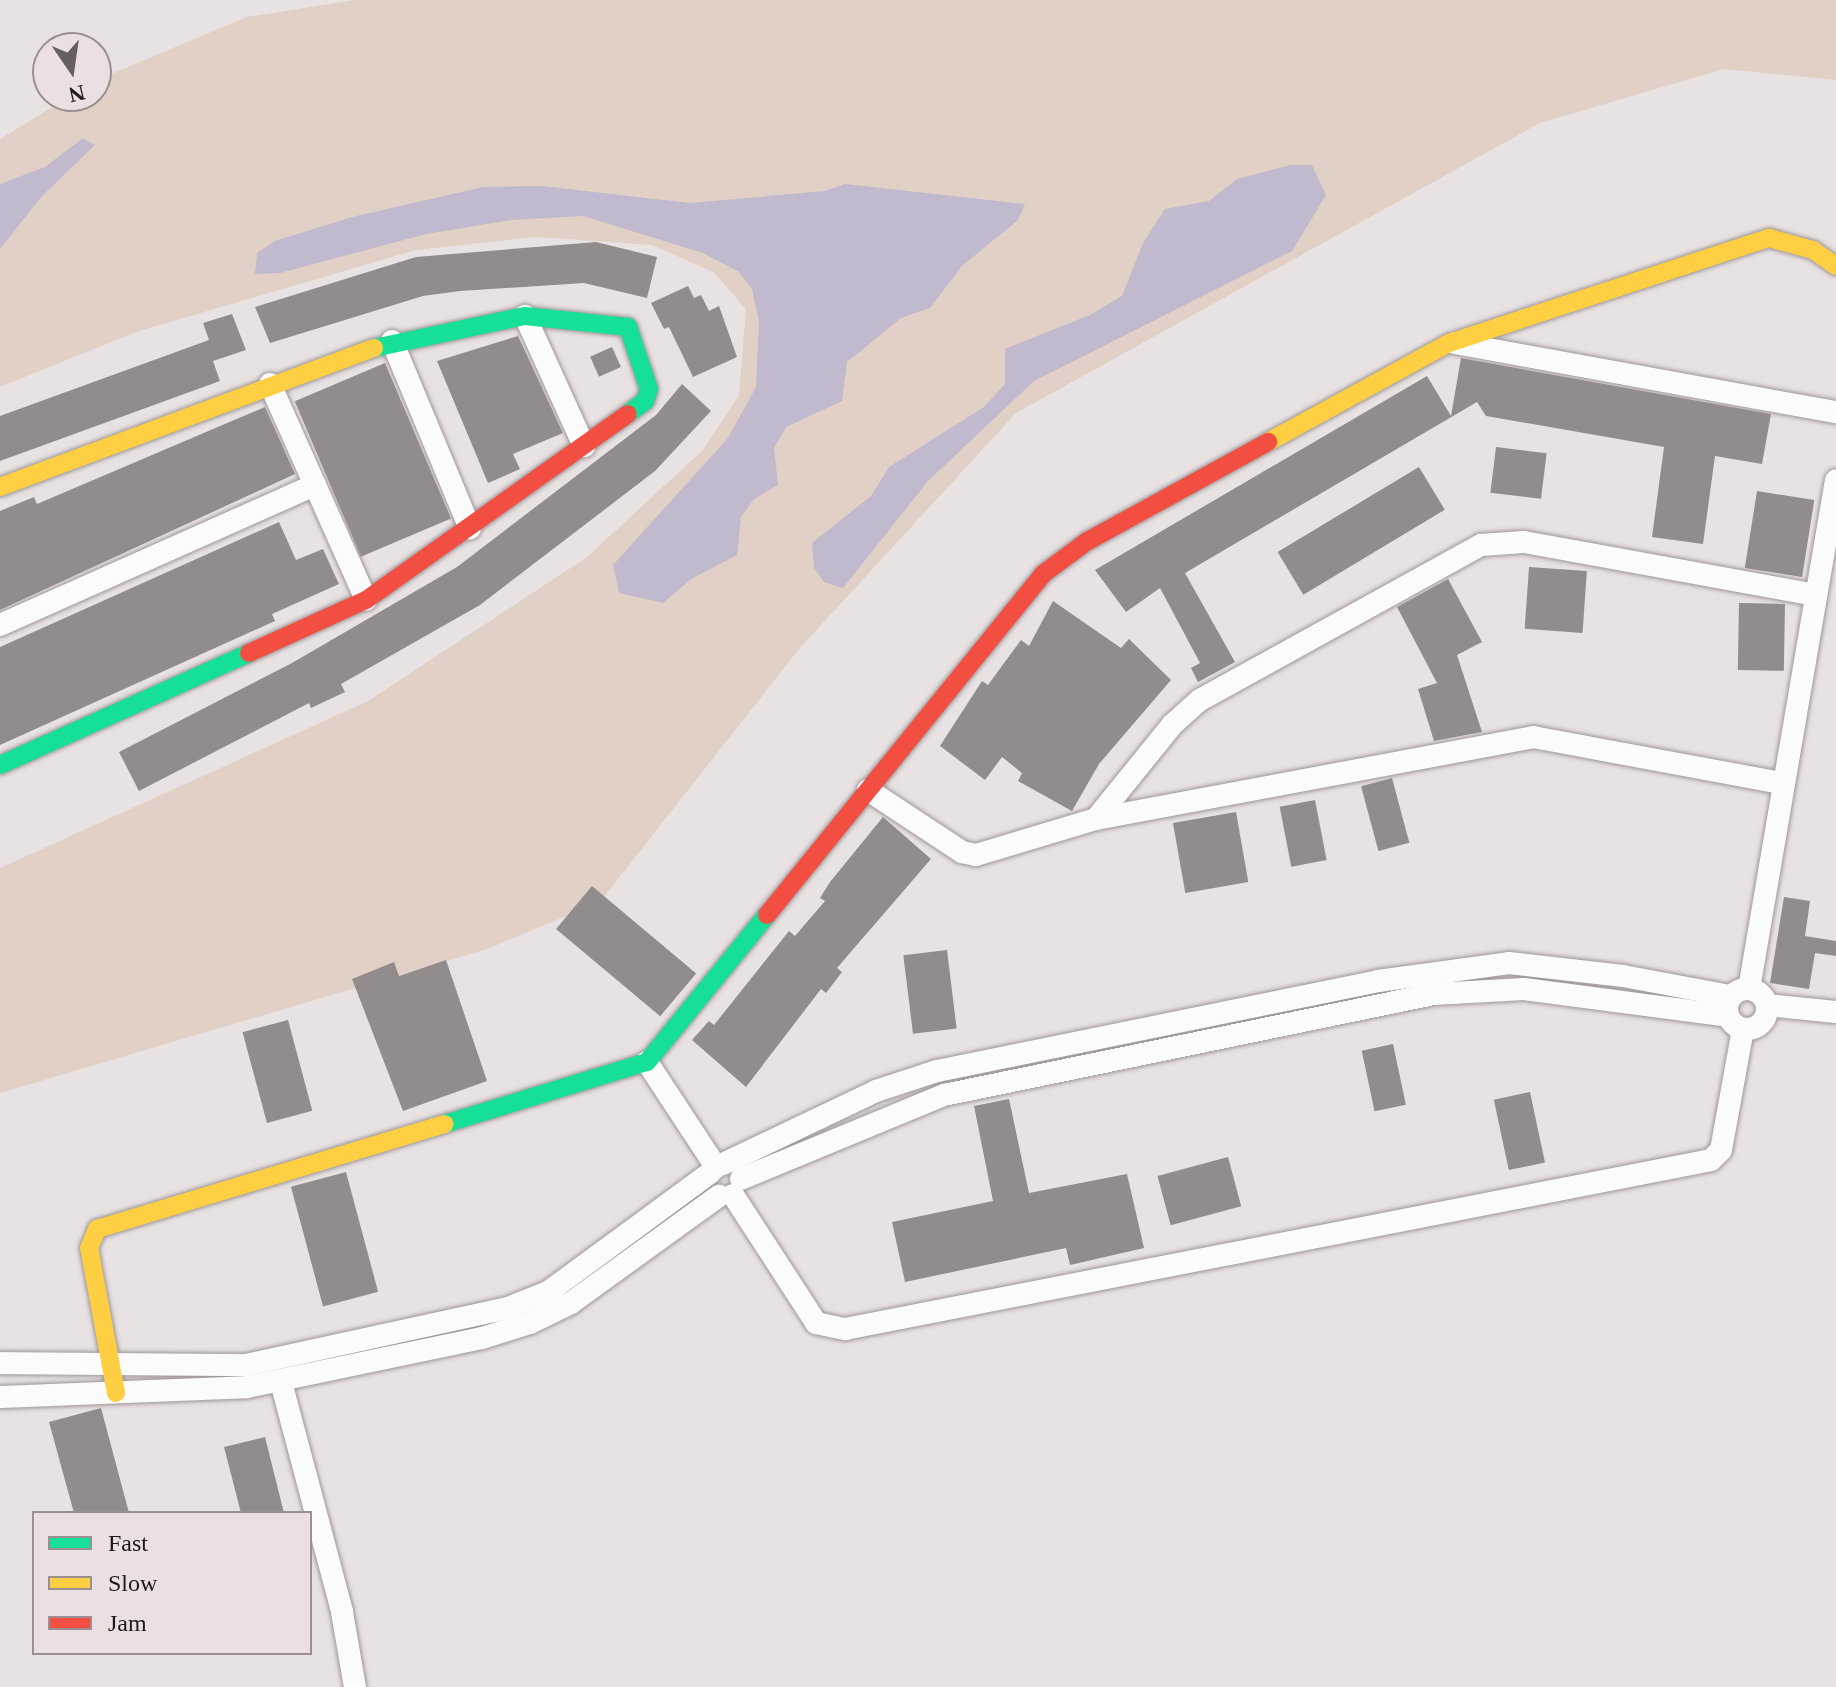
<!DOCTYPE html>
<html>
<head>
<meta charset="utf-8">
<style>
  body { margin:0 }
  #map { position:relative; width:1836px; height:1687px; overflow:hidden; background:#e9e2e3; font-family:"Times New Roman",serif }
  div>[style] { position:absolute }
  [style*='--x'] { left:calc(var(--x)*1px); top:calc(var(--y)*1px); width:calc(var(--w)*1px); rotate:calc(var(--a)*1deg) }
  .green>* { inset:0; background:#e1d0c6 }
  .water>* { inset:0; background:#c1b9cd }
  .building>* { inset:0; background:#928c8c; transform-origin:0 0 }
  .roads { filter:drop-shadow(0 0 2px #9d9798) drop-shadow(0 0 2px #9d9798) }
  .street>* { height:22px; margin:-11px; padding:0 11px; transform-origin:11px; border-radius:11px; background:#fcfbfb }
  .street>.ring { margin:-11px; padding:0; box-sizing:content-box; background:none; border:22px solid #fcfbfb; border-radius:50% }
  .fast>* { height:18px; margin:-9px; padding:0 9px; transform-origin:9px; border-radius:9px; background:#16e098 }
  .slow>* { height:18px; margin:-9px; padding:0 9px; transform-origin:9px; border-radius:9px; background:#ffcf43 }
  .jam>* { height:18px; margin:-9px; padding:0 9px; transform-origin:9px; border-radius:9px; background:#f24e42 }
  span { translate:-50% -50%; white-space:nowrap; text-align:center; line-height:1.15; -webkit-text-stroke:8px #ecdfe2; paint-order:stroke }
  .legend { position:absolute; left:32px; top:1511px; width:280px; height:144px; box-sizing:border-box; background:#ecdfe2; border:2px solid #9a9092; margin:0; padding:10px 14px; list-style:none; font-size:24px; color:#1e191a }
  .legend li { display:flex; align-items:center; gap:16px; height:40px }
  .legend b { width:40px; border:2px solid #9a9092 }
  .north { position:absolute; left:32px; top:32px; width:80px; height:80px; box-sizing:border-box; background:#ecdfe2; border:2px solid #9a9092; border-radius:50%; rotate:167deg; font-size:22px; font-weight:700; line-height:32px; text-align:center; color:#1e191a }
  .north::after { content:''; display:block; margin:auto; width:28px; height:36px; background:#655f60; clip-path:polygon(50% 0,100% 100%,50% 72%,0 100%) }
</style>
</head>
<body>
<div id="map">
  <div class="green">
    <i style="clip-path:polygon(355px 0,1836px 0,1836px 80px,1724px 69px,1540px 123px,1016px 413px,799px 649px,600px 902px,487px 949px,0 1093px,0 868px,368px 701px,587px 557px,703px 450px,739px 395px,746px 309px,713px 272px,652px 245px,536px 237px,416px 250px,136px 332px,0 387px,0 139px,70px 96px,96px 96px,99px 79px,247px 17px)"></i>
  </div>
  <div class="water">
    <i style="clip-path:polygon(83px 138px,95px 145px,42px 196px,0 249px,0 184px,45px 167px)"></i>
    <i style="clip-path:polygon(1290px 165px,1312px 165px,1326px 195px,1292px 251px,1034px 381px,928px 481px,843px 588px,824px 582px,814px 568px,812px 543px,871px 496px,889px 467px,984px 407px,1005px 384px,1005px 349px,1090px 315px,1122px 296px,1143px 243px,1165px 209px,1209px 201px,1237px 179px)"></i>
    <i style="clip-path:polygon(845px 184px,1025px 204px,1018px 220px,962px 266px,930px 308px,901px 318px,847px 362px,842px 401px,786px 427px,774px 448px,778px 485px,754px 499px,741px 517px,737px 555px,691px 579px,663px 603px,619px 593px,613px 565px,728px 438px,756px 387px,759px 322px,752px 289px,739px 272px,703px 253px,583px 216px,510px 220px,426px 234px,280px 273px,255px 274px,257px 253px,275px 241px,352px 217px,483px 187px,542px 186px,690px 203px,825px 191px)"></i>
  </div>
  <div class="building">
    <i style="clip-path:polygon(596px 242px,657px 257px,647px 298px,584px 283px,460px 291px,423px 296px,270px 343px,255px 307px,416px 257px)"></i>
    <i style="clip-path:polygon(688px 286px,694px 298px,701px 295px,709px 311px,719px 306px,737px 357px,693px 377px,669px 327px,664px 329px,651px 303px)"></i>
    <i style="clip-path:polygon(232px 314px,246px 350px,213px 361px,220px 381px,0 461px,0 416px,209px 340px,203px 323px)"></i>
    <i style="clip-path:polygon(518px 336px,563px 433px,513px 454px,520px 469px,488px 483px,437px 361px)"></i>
    <i style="left:612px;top:347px;width:22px;height:24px;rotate:66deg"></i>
    <i style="clip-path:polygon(1461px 358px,1771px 414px,1762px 464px,1715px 456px,1703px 544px,1652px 537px,1664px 447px,1486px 416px,1477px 402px,1185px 573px,1235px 662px,1198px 682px,1191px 668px,1200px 663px,1160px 588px,1126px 612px,1095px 570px,1427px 376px,1451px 416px)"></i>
    <i style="left:385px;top:363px;width:169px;height:98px;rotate:67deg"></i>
    <i style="clip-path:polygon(682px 384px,711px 411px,655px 471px,480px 605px,341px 684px,345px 692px,311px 708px,309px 703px,139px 791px,119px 752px,292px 663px,457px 567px,656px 415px)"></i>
    <i style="clip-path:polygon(265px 407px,295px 474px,0 610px,0 511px,34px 497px,37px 504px)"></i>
    <i style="left:1496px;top:447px;width:51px;height:46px;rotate:7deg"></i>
    <i style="left:1419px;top:467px;width:50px;height:165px;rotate:59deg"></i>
    <i style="left:1757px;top:491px;width:58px;height:78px;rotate:9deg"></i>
    <i style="clip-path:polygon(279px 522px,296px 560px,323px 549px,339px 584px,272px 614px,275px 621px,0 745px,0 647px)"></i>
    <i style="left:1529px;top:567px;width:58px;height:62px;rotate:4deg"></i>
    <i style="clip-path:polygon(1448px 579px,1482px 642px,1457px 655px,1482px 732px,1434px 741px,1418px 689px,1437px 683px,1397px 607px)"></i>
    <i style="clip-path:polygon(1053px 601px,1121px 648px,1129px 639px,1171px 680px,1099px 764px,1072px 811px,1018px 781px,1022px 773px,1002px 757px,985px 780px,940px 746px,982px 681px,988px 685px,1021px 640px,1029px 646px)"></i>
    <i style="left:1739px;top:603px;width:46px;height:67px;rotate:1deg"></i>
    <i style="left:1392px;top:778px;width:67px;height:32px;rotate:75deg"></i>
    <i style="left:1315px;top:800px;width:61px;height:36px;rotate:79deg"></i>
    <i style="left:1236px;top:812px;width:71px;height:64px;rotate:80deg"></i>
    <i style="clip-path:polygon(883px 817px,931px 859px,837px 968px,842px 972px,826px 993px,821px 989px,746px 1087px,692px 1040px,709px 1021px,714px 1025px,789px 931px,795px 936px,825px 901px,820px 898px,830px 882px)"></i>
    <i style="left:592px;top:886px;width:136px;height:56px;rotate:40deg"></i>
    <i style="clip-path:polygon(1784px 897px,1810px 901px,1805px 936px,1836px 941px,1836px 956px,1815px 953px,1809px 989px,1770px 983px)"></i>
    <i style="left:947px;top:950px;width:79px;height:44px;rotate:83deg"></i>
    <i style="clip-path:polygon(446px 960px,487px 1081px,403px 1111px,352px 979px,394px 962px,399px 976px)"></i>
    <i style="left:288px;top:1020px;width:94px;height:47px;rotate:75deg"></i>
    <i style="left:1393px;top:1044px;width:62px;height:32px;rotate:78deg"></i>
    <i style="left:1530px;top:1092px;width:72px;height:37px;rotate:78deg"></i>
    <i style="clip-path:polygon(1009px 1099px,1029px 1193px,1127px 1174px,1144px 1248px,1070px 1265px,1066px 1248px,905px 1282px,892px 1222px,993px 1201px,974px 1106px)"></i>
    <i style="left:1228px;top:1157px;width:51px;height:73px;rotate:75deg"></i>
    <i style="left:346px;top:1172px;width:124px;height:57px;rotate:75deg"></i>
    <i style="clip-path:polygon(101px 1408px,129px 1513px,74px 1513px,49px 1422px)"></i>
    <i style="clip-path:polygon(265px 1437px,284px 1513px,241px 1513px,224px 1447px)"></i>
  </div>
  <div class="roads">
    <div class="street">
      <i style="--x:525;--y:316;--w:143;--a:65.6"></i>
      <i style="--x:392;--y:341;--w:203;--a:67.4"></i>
      <i style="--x:1455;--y:343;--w:387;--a:10.3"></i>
      <i style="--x:270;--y:384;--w:236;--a:66"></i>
      <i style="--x:0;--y:625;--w:345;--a:-24"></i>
      <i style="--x:868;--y:790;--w:113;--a:33.4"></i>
      <i style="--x:962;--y:852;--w:14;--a:12"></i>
      <i style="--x:976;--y:855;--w:125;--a:-16.7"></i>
      <i style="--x:1096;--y:819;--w:445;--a:-10.6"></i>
      <i style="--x:1533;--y:737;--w:253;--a:10.5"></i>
      <i style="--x:1096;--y:819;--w:122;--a:-51"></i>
      <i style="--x:1173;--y:724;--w:36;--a:-42"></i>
      <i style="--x:1200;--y:700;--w:321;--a:-28.9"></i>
      <i style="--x:1481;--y:545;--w:43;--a:-4"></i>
      <i style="--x:1524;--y:542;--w:296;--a:10.3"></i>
      <i class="ring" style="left:1727px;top:989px;width:18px;height:18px"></i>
      <i style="--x:1749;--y:989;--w:516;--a:-80.3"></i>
      <i style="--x:1767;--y:1005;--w:69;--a:5.8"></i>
      <i style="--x:647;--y:1062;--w:126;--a:56.7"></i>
      <i style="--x:723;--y:1164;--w:170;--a:-25.5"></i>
      <i style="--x:876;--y:1091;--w:64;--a:-18.2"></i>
      <i style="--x:937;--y:1071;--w:450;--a:-11.5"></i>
      <i style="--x:1378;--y:981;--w:132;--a:-7.8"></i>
      <i style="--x:1509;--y:963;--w:115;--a:6.5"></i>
      <i style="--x:1623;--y:976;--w:109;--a:10.6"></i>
      <i style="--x:741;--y:1179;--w:220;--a:-22.5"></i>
      <i style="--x:944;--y:1095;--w:500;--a:-11.65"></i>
      <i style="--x:1434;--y:994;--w:90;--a:-3.2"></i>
      <i style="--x:1524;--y:989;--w:206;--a:7.5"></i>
      <i style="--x:733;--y:1195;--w:153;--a:57"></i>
      <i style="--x:816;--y:1323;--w:30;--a:12"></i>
      <i style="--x:845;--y:1329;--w:882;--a:-11.04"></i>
      <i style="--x:1711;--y:1160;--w:14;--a:-45"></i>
      <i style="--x:1721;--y:1150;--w:123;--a:-79.7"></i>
      <i style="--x:0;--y:1363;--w:246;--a:0.5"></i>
      <i style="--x:246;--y:1365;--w:268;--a:-12.3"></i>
      <i style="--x:508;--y:1308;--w:43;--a:-21.8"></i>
      <i style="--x:548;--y:1292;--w:201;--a:-36.3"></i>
      <i style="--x:281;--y:1382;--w:238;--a:75.1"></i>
      <i style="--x:342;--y:1612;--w:76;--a:80.2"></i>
      <i style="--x:0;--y:1397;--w:247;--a:-2.3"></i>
      <i style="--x:247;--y:1387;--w:240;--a:-11.8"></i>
      <i style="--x:482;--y:1338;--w:50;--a:-17.4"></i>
      <i style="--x:530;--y:1323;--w:46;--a:-26"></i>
      <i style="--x:571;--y:1303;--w:183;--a:-35.9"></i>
    </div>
    <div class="fast">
      <i style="--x:374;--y:348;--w:154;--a:-12"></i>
      <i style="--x:525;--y:316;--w:104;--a:6.1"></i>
      <i style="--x:628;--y:327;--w:65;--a:71.3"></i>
      <i style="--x:649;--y:389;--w:13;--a:108"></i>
      <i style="--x:645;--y:401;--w:21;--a:143"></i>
      <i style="--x:0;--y:765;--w:273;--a:-24.2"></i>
      <i style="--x:444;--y:1124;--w:212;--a:-17"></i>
      <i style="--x:647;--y:1062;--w:190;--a:-50.8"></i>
    </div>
    <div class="slow">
      <i style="--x:1268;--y:442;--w:206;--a:-28.7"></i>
      <i style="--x:1449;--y:343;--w:337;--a:-18.2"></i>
      <i style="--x:1769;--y:238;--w:46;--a:15.3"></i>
      <i style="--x:1813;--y:250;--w:28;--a:35"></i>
      <i style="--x:0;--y:487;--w:399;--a:-20.4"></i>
      <i style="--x:116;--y:1393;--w:147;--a:-100.5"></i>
      <i style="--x:89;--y:1248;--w:21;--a:-67"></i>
      <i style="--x:97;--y:1229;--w:363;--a:-16.8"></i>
    </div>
    <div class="jam">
      <i style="--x:249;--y:653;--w:128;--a:-24.4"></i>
      <i style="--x:366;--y:600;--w:321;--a:-35.4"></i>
      <i style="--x:767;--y:915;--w:439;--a:-51"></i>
      <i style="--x:1043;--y:574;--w:54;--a:-36.7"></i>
      <i style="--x:1086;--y:542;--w:208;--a:-28.8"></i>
    </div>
  </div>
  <ul class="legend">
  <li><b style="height:10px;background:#16e098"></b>Fast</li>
  <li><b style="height:10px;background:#ffcf43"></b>Slow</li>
  <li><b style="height:10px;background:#f24e42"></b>Jam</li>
  </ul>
  <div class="north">N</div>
</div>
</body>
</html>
